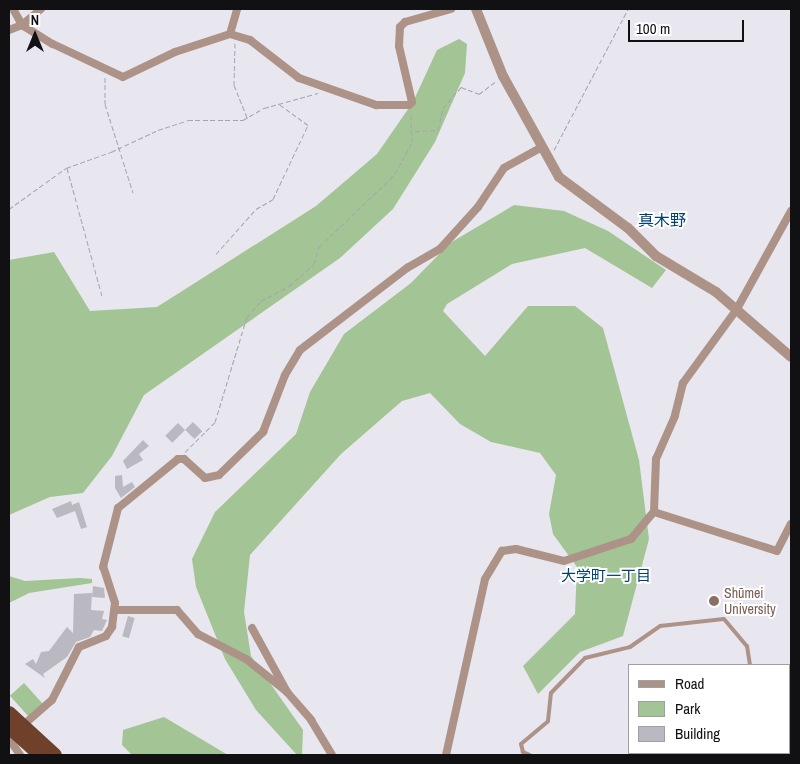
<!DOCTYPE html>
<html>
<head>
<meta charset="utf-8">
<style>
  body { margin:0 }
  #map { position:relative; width:800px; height:764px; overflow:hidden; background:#e8e6ee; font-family:"Archivo Narrow","Noto Sans JP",sans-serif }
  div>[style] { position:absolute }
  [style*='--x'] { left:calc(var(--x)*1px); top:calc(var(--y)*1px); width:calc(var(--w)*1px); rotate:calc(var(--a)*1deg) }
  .green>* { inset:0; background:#a3c495; transform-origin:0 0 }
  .building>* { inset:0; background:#bab8c0; transform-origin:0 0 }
  .path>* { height:1px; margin-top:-0.5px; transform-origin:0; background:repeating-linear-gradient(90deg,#a6a5ab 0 5px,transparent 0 7.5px) }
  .service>* { height:4px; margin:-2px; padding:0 2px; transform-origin:2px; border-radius:2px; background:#ad9387 }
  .minor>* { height:8px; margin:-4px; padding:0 4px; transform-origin:4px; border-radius:4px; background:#ad9387 }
  .tertiary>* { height:10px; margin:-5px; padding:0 5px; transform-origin:5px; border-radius:5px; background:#ad9387 }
  .trunk>* { height:14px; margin:-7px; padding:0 7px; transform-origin:7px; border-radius:7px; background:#6f402a }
  .dots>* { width:14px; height:14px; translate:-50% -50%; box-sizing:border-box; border:2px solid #fff; border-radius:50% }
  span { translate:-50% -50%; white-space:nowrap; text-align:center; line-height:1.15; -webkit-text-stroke:4px #fff; paint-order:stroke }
  .education-label { font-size:14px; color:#785e54 }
  .left { translate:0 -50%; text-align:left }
  .neighbourhood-label { font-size:15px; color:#00406f }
  .quarter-label { font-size:16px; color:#00406f }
  .frame { position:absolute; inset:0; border:10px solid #111113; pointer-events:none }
  .legend { position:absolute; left:628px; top:664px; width:162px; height:90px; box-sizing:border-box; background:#fff; border:1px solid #a0a0a1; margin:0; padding:6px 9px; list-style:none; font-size:15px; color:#111113 }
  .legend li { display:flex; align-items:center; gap:10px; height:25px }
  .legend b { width:25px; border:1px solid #a0a0a1 }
  .north { position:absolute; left:10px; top:10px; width:50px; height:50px; -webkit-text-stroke:4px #fff; paint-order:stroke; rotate:0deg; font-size:14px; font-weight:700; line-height:20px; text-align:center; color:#111113 }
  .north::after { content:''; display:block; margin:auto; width:18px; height:22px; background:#111113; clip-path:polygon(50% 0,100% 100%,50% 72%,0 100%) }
  .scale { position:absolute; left:628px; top:20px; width:116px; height:22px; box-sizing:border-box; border:2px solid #111113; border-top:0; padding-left:6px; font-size:15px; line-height:18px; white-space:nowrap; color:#111113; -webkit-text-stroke:4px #fff; paint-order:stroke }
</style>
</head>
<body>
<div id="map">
  <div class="green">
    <i style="clip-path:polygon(459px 39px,467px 44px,465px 73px,435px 142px,393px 209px,340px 258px,144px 395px,112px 456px,83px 493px,50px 497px,9px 515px,9px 260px,54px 252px,90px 311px,157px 307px,316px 206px,377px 154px,413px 102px,437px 50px)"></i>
    <i style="clip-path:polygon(514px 205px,564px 211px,608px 231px,666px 270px,652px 288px,585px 248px,512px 264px,447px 304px,443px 311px,485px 356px,528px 306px,575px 306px,603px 328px,639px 460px,649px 539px,623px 636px,580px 652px,538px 694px,523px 666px,575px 614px,577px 567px,553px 534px,549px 514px,556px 475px,540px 453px,491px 442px,460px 424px,430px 393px,402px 401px,341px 454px,250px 555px,244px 612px,251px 656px,303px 730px,302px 755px,297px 755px,256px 710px,225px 659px,196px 587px,192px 559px,215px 512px,296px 434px,310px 392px,344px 334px,411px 283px,450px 243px)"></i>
    <i style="clip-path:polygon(9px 576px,25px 581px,80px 578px,92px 579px,92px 583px,29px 593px,9px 603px)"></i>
    <i style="left:24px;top:683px;width:28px;height:19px;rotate:48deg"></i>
    <i style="clip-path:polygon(164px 717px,228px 755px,132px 755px,122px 745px,123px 730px)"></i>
  </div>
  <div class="building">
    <i style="left:193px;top:422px;width:13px;height:11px;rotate:45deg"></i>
    <i style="left:178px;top:423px;width:10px;height:18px;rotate:45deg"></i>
    <i style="clip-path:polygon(143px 440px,149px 446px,139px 454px,143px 460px,127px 469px,123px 461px)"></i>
    <i style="clip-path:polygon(122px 475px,123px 487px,132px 482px,135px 487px,121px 498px,115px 488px,115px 476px)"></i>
    <i style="clip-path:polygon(71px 501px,72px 505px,79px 502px,87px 527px,81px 529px,75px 511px,57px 518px,52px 509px)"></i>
    <i style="clip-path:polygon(93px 586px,104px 588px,105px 598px,92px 597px)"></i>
    <i style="clip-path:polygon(92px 593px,91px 610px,104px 611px,102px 619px,107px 620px,102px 631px,94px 630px,90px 637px,76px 642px,67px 657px,43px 674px,45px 678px,25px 664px,33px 659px,36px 664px,41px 652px,49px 651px,67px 627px,73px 633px,74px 594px)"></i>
    <i style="left:128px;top:616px;width:7px;height:21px;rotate:16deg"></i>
  </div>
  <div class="path">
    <i style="--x:235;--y:43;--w:42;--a:91.4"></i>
    <i style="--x:234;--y:85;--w:35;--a:68"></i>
    <i style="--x:105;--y:77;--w:27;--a:90"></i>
    <i style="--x:105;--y:104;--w:93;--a:72.5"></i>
    <i style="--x:415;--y:131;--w:23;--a:-2"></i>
    <i style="--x:438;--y:130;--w:23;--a:-77"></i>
    <i style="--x:443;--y:108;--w:28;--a:-49"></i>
    <i style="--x:461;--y:87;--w:19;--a:21"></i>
    <i style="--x:479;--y:94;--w:21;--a:-37"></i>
    <i style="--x:554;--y:150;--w:159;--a:-62.3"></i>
    <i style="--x:67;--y:168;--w:133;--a:74.7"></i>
    <i style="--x:9;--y:209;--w:70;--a:-35.7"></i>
    <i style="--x:66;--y:168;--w:48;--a:-19.6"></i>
    <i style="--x:111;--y:152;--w:52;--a:-25.1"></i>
    <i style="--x:158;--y:130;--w:32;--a:-18"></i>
    <i style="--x:188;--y:120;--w:55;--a:0"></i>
    <i style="--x:243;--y:120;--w:24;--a:-30"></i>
    <i style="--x:264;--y:108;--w:56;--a:-15.5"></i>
    <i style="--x:216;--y:254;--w:60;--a:-48.4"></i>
    <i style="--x:256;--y:209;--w:20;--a:-30"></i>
    <i style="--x:273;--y:199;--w:82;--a:-64.7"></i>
    <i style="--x:308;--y:125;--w:36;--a:-144"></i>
    <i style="--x:185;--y:452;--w:42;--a:-45"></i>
    <i style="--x:215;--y:422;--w:110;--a:-73.1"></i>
    <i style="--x:247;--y:317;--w:21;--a:-49"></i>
    <i style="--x:261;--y:301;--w:32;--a:-28"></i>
    <i style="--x:289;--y:286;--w:33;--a:-41"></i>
    <i style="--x:314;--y:264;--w:18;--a:-74"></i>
    <i style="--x:319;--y:247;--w:105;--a:-43.8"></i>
    <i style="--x:395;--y:174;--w:36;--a:-62"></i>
    <i style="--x:412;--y:142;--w:30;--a:-92"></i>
  </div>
  <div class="service">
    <i style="--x:764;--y:753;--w:2;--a:63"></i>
    <i style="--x:530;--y:755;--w:8;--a:-157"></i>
    <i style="--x:523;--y:752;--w:8;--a:-104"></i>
    <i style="--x:521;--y:744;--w:35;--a:-40"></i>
    <i style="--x:548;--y:721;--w:28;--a:-84"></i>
    <i style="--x:551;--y:693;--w:49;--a:-45.8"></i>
    <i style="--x:585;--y:658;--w:46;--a:-13.7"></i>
    <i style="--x:630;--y:647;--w:37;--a:-35"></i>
    <i style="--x:660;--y:626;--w:64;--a:-6.2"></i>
    <i style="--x:724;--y:619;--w:35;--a:50"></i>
    <i style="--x:747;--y:646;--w:19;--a:81"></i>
  </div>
  <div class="minor">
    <i style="--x:41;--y:9;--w:25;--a:140"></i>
    <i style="--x:22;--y:25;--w:36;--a:32"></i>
    <i style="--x:53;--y:44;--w:77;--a:25.2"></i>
    <i style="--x:123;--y:77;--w:58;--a:-25.7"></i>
    <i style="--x:175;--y:52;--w:58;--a:-18.1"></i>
    <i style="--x:230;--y:34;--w:21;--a:17"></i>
    <i style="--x:250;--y:40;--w:62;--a:37.8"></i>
    <i style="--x:299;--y:78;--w:82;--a:19.3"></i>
    <i style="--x:376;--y:105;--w:33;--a:0"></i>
    <i style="--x:409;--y:105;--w:4;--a:-45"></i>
    <i style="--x:412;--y:102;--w:57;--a:-103.1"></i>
    <i style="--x:399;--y:46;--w:19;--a:-87"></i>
    <i style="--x:400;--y:27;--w:7;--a:-45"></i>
    <i style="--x:405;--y:22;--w:48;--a:-15.8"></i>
    <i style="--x:9;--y:30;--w:14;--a:-21"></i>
    <i style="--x:22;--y:25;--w:18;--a:-119"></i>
    <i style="--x:230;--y:34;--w:26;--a:-74"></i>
    <i style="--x:791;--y:211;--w:112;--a:118.9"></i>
    <i style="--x:737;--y:309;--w:92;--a:126.1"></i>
    <i style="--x:683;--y:383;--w:34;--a:104"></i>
    <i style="--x:675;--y:416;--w:47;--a:113.8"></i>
    <i style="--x:656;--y:459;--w:53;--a:92.2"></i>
    <i style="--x:654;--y:512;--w:129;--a:17.6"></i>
    <i style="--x:777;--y:551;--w:30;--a:-63"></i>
    <i style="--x:115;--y:610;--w:62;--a:0"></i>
    <i style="--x:177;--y:610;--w:32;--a:49"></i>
    <i style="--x:198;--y:634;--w:54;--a:27.5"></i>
    <i style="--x:246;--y:659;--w:53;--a:38.8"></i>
    <i style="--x:252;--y:628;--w:73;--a:61.3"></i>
    <i style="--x:287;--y:692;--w:37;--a:49"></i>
    <i style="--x:311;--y:720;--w:41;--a:59"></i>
    <i style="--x:29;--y:720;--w:30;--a:-41"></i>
    <i style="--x:52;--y:700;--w:59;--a:-63"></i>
    <i style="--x:79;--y:647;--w:29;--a:-22"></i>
    <i style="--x:106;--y:636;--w:11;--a:-56"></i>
    <i style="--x:112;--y:627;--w:24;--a:-83"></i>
    <i style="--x:115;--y:603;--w:38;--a:-108"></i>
    <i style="--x:103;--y:567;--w:61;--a:-75.7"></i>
    <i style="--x:118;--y:508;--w:77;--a:-39.2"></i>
    <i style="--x:178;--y:459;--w:6;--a:0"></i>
    <i style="--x:184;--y:459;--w:28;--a:42"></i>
    <i style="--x:205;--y:478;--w:14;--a:-12"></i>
    <i style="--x:219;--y:475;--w:62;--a:-44.3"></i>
    <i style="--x:263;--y:432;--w:61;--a:-68.9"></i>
    <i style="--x:285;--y:375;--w:29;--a:-59"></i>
    <i style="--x:300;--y:350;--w:135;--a:-37.5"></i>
    <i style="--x:407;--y:268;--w:38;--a:-30"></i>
    <i style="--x:440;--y:249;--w:57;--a:-47.9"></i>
    <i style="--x:478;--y:207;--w:47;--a:-56.3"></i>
    <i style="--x:504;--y:168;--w:43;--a:-28.9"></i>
    <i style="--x:10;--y:740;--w:18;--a:56"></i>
    <i style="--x:446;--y:755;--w:180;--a:-77.5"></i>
    <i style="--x:485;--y:579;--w:33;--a:-59"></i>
    <i style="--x:502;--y:551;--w:14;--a:-8"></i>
    <i style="--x:516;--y:549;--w:49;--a:14"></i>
    <i style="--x:564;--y:561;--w:71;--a:-18.2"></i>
    <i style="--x:631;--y:539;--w:35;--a:-50"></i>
  </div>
  <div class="tertiary">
    <i style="--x:476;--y:9;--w:72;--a:68.1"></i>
    <i style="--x:503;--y:76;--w:115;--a:61"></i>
    <i style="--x:559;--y:177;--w:86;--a:36.5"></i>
    <i style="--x:628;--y:228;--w:40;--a:45"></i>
    <i style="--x:656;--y:256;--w:70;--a:31"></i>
    <i style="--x:716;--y:292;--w:99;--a:40.9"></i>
  </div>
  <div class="trunk">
    <i style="--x:9;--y:713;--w:62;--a:42.4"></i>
    <i style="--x:9;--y:727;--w:42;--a:42.1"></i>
  </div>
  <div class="dots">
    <i style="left:714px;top:601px;background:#8d6e63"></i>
  </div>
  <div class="education-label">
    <span class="left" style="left:724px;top:601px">Shūmei<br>University</span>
  </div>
  <div class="neighbourhood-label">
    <span style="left:606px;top:576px">大学町一丁目</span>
  </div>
  <div class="quarter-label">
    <span style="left:662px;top:220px">真木野</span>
  </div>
  <div class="frame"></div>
  <ul class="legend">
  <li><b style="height:6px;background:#ad9387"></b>Road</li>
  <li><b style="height:14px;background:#a3c495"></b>Park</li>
  <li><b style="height:14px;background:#bab8c0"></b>Building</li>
  </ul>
  <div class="north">N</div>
  <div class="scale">100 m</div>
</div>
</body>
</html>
